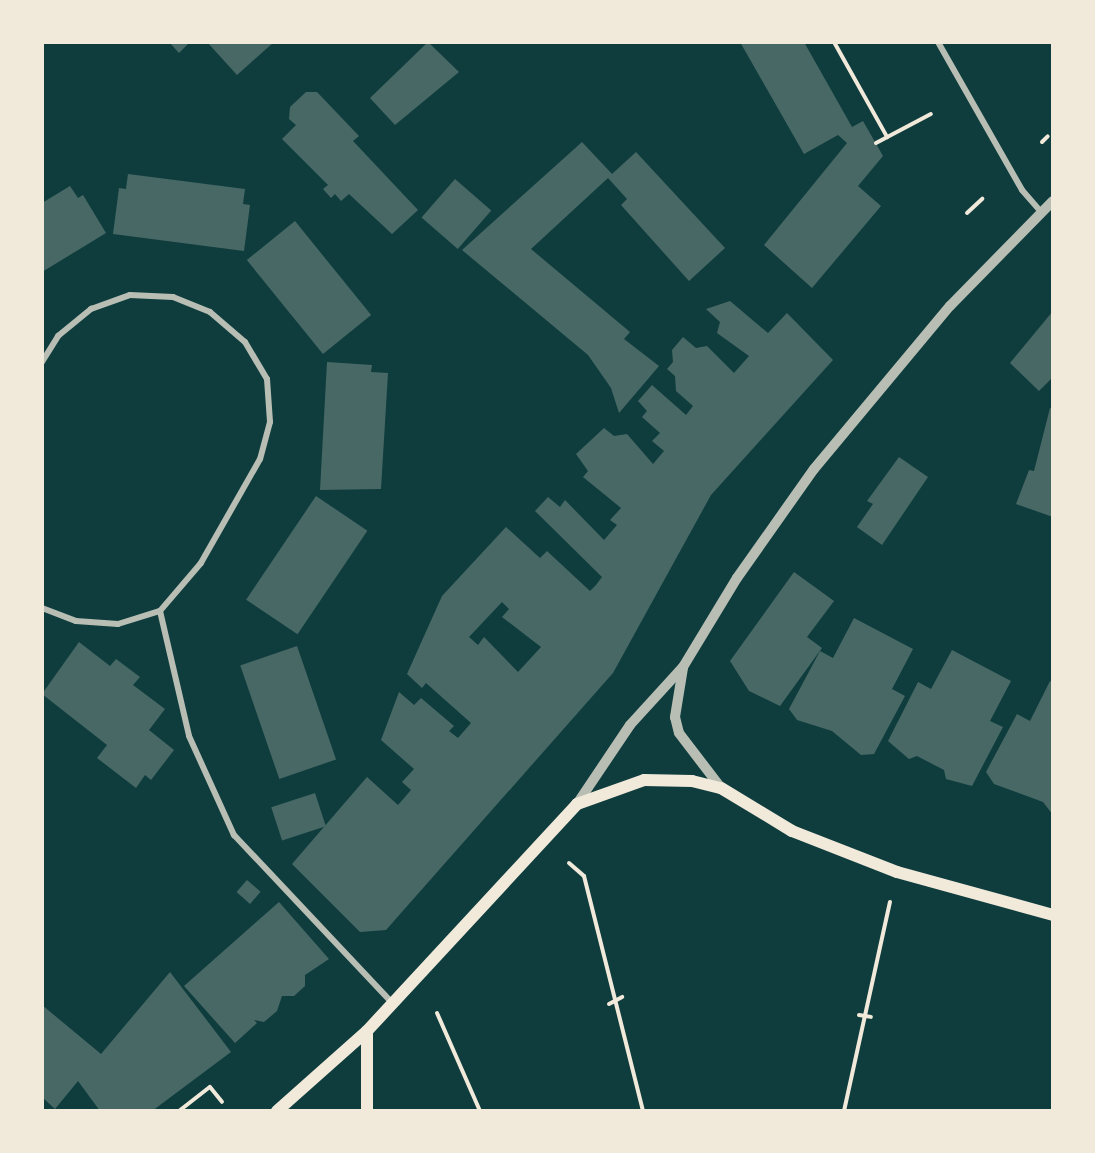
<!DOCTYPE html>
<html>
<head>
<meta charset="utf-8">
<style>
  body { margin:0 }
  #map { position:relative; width:1095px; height:1153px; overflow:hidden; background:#0f3d3e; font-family:Commissioner,sans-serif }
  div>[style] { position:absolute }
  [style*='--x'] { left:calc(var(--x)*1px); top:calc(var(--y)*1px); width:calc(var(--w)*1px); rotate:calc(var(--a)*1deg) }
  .building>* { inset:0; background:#486865; transform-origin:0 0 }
  .path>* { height:4px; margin:-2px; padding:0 2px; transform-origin:2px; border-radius:2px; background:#f1e9da }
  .minor>* { height:6px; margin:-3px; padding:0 3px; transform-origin:3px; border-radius:3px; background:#b8beb3 }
  .tertiary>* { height:10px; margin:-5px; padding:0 5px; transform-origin:5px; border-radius:5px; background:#b8beb3 }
  .secondary>* { height:12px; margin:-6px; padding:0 6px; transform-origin:6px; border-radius:6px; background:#f1e9da }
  span { translate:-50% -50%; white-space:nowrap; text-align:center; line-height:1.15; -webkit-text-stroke:6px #f1e9da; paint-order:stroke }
  .frame { position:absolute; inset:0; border:44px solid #f1e9da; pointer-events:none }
</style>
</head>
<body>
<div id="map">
  <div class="building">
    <i style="clip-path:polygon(169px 42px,190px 42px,179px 53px)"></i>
    <i style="clip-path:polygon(207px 42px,274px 42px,237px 75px)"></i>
    <i style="clip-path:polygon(428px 42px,459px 72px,395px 125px,370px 98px)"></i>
    <i style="clip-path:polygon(740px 42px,804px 42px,852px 127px,863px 121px,883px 156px,858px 186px,881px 206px,812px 288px,764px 245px,847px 143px,838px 135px,804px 154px)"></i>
    <i style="clip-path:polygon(306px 92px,317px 92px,359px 136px,353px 141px,418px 210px,392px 234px,349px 194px,341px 201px,335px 194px,331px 198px,323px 189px,328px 185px,282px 139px,296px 125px,289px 119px,290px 107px)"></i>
    <i style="clip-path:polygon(582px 142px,612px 174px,636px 152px,725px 248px,689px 281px,621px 205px,627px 199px,608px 178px,531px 249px,630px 332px,624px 339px,659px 366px,619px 413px,611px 388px,588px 355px,462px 250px)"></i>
    <i style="clip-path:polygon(128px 174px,245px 189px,243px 204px,250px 205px,244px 251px,113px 234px,119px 188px,126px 189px)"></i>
    <i style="left:455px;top:179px;width:48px;height:51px;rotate:41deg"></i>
    <i style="clip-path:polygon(70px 186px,78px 198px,83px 195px,106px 233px,42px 272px,42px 203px)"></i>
    <i style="left:295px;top:221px;width:121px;height:62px;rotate:51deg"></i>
    <i style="clip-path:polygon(evenodd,730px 301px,768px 333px,787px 313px,833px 360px,711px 495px,613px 673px,386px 930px,360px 932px,292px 864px,367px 777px,398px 805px,411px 790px,402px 782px,414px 769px,381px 740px,399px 692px,414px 705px,421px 698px,454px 726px,449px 731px,458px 738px,471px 723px,426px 683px,422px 688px,407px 674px,442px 596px,506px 527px,540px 558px,547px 551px,590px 591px,596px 585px,602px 577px,535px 511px,548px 497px,560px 507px,565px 500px,604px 540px,617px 525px,610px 520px,621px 508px,583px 477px,588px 471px,576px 454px,604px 428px,614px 436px,627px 434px,653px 464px,664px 451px,652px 441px,660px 433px,642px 417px,647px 411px,638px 401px,652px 385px,686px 415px,693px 406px,676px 391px,675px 376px,667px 369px,673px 362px,672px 350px,683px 337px,696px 348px,707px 346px,734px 373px,749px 356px,717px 333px,720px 322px,706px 309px,730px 301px,502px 602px,509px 609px,502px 617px,541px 647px,518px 672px,484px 637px,478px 645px,469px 637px,502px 602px)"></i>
    <i style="clip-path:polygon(1053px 311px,1053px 377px,1039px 391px,1010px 363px)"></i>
    <i style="clip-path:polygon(327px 362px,372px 365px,371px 372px,388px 373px,381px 489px,320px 490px)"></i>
    <i style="clip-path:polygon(1050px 408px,1053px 409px,1053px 517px,1016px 504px,1029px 470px,1034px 471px)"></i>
    <i style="clip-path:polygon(899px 457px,928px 477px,882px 545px,857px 527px,873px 504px,867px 501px)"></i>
    <i style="left:316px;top:496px;width:62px;height:125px;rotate:34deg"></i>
    <i style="clip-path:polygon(794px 572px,834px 601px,807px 637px,822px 648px,780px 706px,749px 691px,730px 661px)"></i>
    <i style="clip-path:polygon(854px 618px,913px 649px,892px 689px,905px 696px,874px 754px,861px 755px,832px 731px,797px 720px,789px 709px,820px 651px,833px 658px)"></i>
    <i style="clip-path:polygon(79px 642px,110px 666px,116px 659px,140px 677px,133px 685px,165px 709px,149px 730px,174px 750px,151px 780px,145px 775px,136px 788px,97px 758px,107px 745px,42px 694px)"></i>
    <i style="left:297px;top:646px;width:120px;height:60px;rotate:71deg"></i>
    <i style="clip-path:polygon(952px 650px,1011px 681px,990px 721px,1003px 727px,972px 786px,946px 779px,944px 770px,917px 756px,909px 759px,888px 741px,918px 682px,931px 689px)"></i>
    <i style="clip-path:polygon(1050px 681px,1053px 683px,1053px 815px,1043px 802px,994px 784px,986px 772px,1017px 714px,1030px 721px)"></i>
    <i style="left:315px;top:793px;width:35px;height:46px;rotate:72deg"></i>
    <i style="left:247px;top:880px;width:18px;height:16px;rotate:41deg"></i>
    <i style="clip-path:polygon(279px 902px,329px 959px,305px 975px,305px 986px,294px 996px,282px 996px,277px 1011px,264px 1022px,254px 1020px,257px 1023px,235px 1043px,184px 986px)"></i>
    <i style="clip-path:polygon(170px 972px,231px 1052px,152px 1111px,100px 1111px,78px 1081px,55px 1109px,42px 1097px,42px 1005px,101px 1054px)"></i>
  </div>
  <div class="path">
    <i style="--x:834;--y:42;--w:109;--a:60.8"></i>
    <i style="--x:1042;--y:142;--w:8;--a:-45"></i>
    <i style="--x:876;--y:143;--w:62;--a:-27.8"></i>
    <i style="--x:967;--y:213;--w:21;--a:-43"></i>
    <i style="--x:569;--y:863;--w:20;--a:41"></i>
    <i style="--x:584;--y:876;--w:242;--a:75.9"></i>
    <i style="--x:609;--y:1004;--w:15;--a:-28"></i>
    <i style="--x:437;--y:1013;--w:107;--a:66.3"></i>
    <i style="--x:859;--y:1015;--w:12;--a:9"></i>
    <i style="--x:179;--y:1111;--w:39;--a:-38"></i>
    <i style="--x:210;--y:1087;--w:19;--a:51"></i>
    <i style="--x:844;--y:1111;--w:214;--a:-77.6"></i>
  </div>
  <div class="minor">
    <i style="--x:938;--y:42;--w:170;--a:60.4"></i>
    <i style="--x:1022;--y:190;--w:29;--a:49"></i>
    <i style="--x:42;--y:362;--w:31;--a:-58"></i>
    <i style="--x:58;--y:336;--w:43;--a:-39.3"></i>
    <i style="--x:91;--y:309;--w:41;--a:-19.7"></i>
    <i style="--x:130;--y:295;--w:43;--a:2.7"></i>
    <i style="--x:173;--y:297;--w:40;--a:22"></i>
    <i style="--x:210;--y:312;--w:46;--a:40.6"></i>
    <i style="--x:245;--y:342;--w:43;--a:59.3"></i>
    <i style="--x:267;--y:379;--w:43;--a:86"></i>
    <i style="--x:270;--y:422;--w:38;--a:105"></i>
    <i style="--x:260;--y:459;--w:120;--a:119.6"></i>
    <i style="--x:201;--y:563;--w:63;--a:130.5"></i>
    <i style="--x:42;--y:608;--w:36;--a:21"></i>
    <i style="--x:76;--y:621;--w:42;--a:4.1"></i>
    <i style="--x:118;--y:624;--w:44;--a:-17.2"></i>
    <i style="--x:160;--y:611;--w:128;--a:76.9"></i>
    <i style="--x:189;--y:736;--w:109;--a:65.6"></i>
    <i style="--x:234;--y:835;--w:232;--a:46.7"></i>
  </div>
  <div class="tertiary">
    <i style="--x:683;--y:668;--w:50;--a:99.3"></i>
    <i style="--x:675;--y:717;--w:16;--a:76"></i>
    <i style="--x:679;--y:733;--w:69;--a:52.6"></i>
    <i style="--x:577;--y:804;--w:95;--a:-56.1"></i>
    <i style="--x:630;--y:725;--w:79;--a:-47.6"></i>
    <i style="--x:683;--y:667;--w:104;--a:-58.8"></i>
    <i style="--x:737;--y:578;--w:133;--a:-54.8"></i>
    <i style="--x:814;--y:469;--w:212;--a:-50.2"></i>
    <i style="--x:950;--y:306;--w:147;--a:-45.6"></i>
  </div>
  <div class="secondary">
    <i style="--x:367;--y:1031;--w:80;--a:90"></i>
    <i style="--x:277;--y:1111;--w:120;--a:-41.6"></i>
    <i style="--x:367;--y:1031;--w:309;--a:-47.2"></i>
    <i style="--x:577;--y:804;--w:71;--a:-19.7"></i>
    <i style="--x:644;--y:780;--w:48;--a:1.2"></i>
    <i style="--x:692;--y:781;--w:30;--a:14"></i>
    <i style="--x:721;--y:788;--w:83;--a:31.2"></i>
    <i style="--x:792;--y:831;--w:113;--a:21.3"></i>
    <i style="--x:897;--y:872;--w:162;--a:15.4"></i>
  </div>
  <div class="frame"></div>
</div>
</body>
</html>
